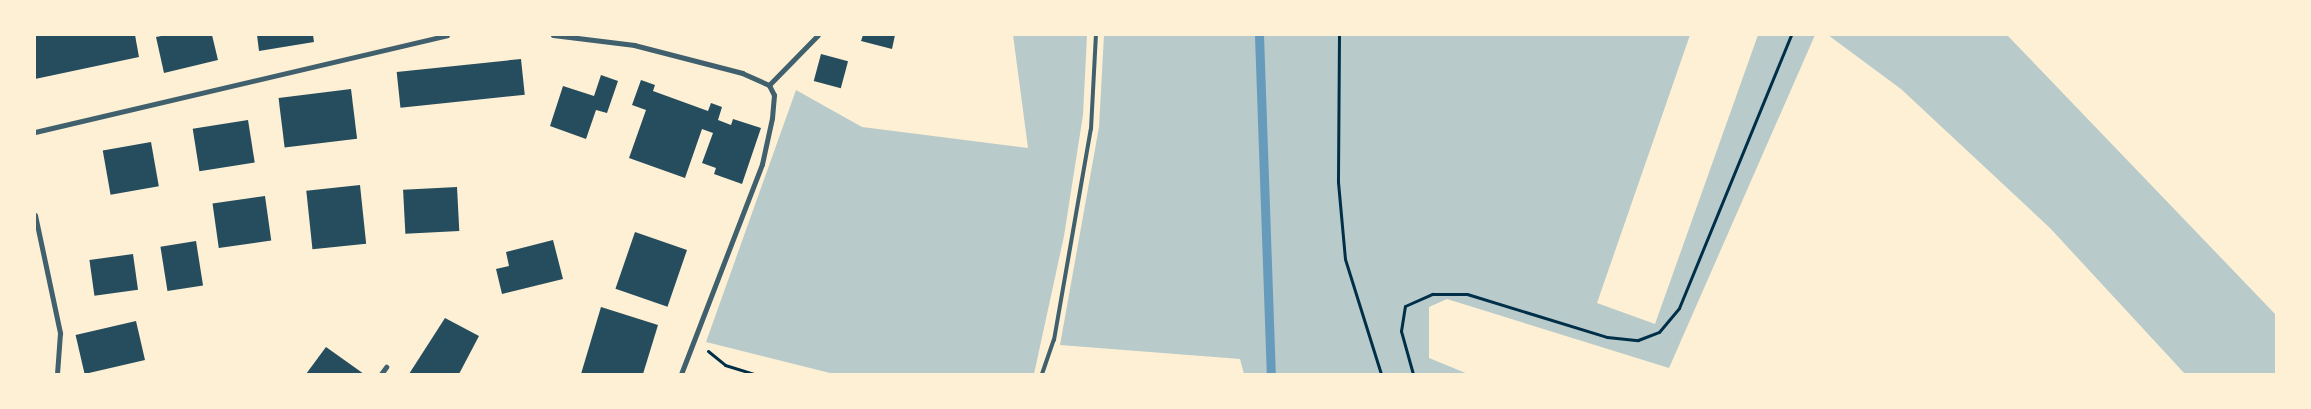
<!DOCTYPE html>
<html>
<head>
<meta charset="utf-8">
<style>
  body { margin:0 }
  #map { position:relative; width:2311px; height:409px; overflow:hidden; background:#fdf0d5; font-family:"IBM Plex Sans",sans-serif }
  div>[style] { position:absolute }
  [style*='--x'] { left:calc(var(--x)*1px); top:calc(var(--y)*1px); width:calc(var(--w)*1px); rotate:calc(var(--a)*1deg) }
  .green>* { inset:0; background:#b9caca }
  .stream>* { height:9px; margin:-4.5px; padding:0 4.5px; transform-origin:4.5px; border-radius:4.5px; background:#669bbc }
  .building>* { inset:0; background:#264d5e; transform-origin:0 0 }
  .path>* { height:3px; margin:-1.5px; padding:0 1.5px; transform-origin:1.5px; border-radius:1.5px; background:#003049 }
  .service>* { height:4px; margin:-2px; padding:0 2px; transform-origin:2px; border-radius:2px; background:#3f606c }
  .minor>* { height:5px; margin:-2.5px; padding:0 2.5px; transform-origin:2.5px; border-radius:2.5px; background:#3f606c }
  span { translate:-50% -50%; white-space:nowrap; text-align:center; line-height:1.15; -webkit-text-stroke:5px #fdf0d5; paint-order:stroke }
  .frame { position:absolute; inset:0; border:36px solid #fdf0d5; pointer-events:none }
</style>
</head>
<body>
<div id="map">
  <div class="green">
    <i style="clip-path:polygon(1013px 35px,1087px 35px,1083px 115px,1064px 236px,1034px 374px,834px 374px,706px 342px,796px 90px,862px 127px,1028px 148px)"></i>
    <i style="clip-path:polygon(1104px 35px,1690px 35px,1597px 303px,1655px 324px,1758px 35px,1815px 35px,1669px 368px,1447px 299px,1429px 307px,1429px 358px,1468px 374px,1244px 374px,1240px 359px,1060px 345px,1099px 127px)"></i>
    <i style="clip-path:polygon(1828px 35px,2007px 35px,2276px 315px,2276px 374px,2185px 374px,2050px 228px,1901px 89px)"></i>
  </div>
  <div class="stream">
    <i style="--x:1259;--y:35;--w:339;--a:88"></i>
  </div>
  <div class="building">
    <i style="clip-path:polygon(35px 35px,135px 35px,139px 57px,35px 79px)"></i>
    <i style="clip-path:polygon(166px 35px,212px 35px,218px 60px,164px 73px,156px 37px)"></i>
    <i style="clip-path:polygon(257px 35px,313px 35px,314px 42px,259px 51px)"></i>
    <i style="clip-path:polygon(863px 35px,895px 35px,892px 49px,861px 41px)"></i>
    <i style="left:821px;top:54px;width:28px;height:28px;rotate:15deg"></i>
    <i style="left:521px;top:59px;width:36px;height:125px;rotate:84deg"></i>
    <i style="clip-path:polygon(601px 75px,618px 81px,607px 113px,596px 110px,586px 139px,550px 126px,563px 86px,594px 96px)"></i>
    <i style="clip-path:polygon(641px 80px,655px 85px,653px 91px,708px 111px,711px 103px,722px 107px,718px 120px,731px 125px,733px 119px,761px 128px,742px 184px,714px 174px,716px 168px,702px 163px,713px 133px,702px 129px,685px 178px,629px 158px,646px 110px,632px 105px)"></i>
    <i style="left:351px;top:89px;width:50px;height:73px;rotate:83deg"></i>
    <i style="left:248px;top:120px;width:43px;height:56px;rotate:81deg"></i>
    <i style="left:151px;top:142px;width:45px;height:49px;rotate:80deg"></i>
    <i style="left:360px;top:185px;width:59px;height:54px;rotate:84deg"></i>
    <i style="left:457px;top:187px;width:44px;height:54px;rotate:87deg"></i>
    <i style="left:265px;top:196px;width:45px;height:53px;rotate:82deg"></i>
    <i style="left:635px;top:232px;width:55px;height:60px;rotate:19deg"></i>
    <i style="clip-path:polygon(553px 240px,563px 279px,502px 294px,496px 269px,509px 266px,506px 252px)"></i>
    <i style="left:196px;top:241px;width:45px;height:36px;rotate:81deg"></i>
    <i style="left:133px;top:254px;width:36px;height:44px;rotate:82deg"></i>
    <i style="clip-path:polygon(601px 307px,658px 325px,643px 374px,581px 374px)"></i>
    <i style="clip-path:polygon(445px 318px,479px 336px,459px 374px,409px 374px)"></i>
    <i style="left:136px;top:321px;width:40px;height:62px;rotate:77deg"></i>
    <i style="clip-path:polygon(326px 347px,364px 374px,306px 374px)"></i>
  </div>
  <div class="path">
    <i style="--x:1339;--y:35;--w:147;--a:90.4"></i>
    <i style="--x:1338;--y:182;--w:77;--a:84.8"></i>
    <i style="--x:1345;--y:259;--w:121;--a:72.6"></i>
    <i style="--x:708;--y:351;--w:22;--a:39"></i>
    <i style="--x:725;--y:365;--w:31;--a:17"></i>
    <i style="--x:1413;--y:374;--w:45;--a:-105.6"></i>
    <i style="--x:1401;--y:331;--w:25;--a:-81"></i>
    <i style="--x:1405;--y:306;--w:30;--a:-24"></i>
    <i style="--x:1432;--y:294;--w:35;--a:0"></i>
    <i style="--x:1467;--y:294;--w:146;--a:17.1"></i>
    <i style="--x:1607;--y:337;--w:31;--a:6"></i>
    <i style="--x:1638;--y:340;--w:22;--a:-21"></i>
    <i style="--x:1659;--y:332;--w:31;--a:-50"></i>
    <i style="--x:1679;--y:308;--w:295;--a:-67.7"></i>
  </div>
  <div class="service">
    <i style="--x:1042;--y:374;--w:36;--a:-71"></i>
    <i style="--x:1054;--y:340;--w:214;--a:-80.1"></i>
    <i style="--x:1091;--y:129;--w:94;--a:-87"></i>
  </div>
  <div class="minor">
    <i style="--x:553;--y:35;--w:82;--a:7"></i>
    <i style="--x:634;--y:45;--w:112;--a:14.5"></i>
    <i style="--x:742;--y:73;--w:30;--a:24"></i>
    <i style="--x:769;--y:85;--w:70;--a:-45.6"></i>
    <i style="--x:35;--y:132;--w:423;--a:-13.2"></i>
    <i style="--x:35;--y:215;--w:121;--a:78"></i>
    <i style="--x:60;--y:333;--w:41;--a:94.2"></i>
    <i style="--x:381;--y:374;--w:9;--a:-54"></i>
    <i style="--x:681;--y:374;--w:225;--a:-68.9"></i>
    <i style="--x:762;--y:164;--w:47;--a:-77.7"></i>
    <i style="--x:772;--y:118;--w:23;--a:-85"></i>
    <i style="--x:774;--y:95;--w:11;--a:-117"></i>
  </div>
  <div class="frame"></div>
</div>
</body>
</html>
